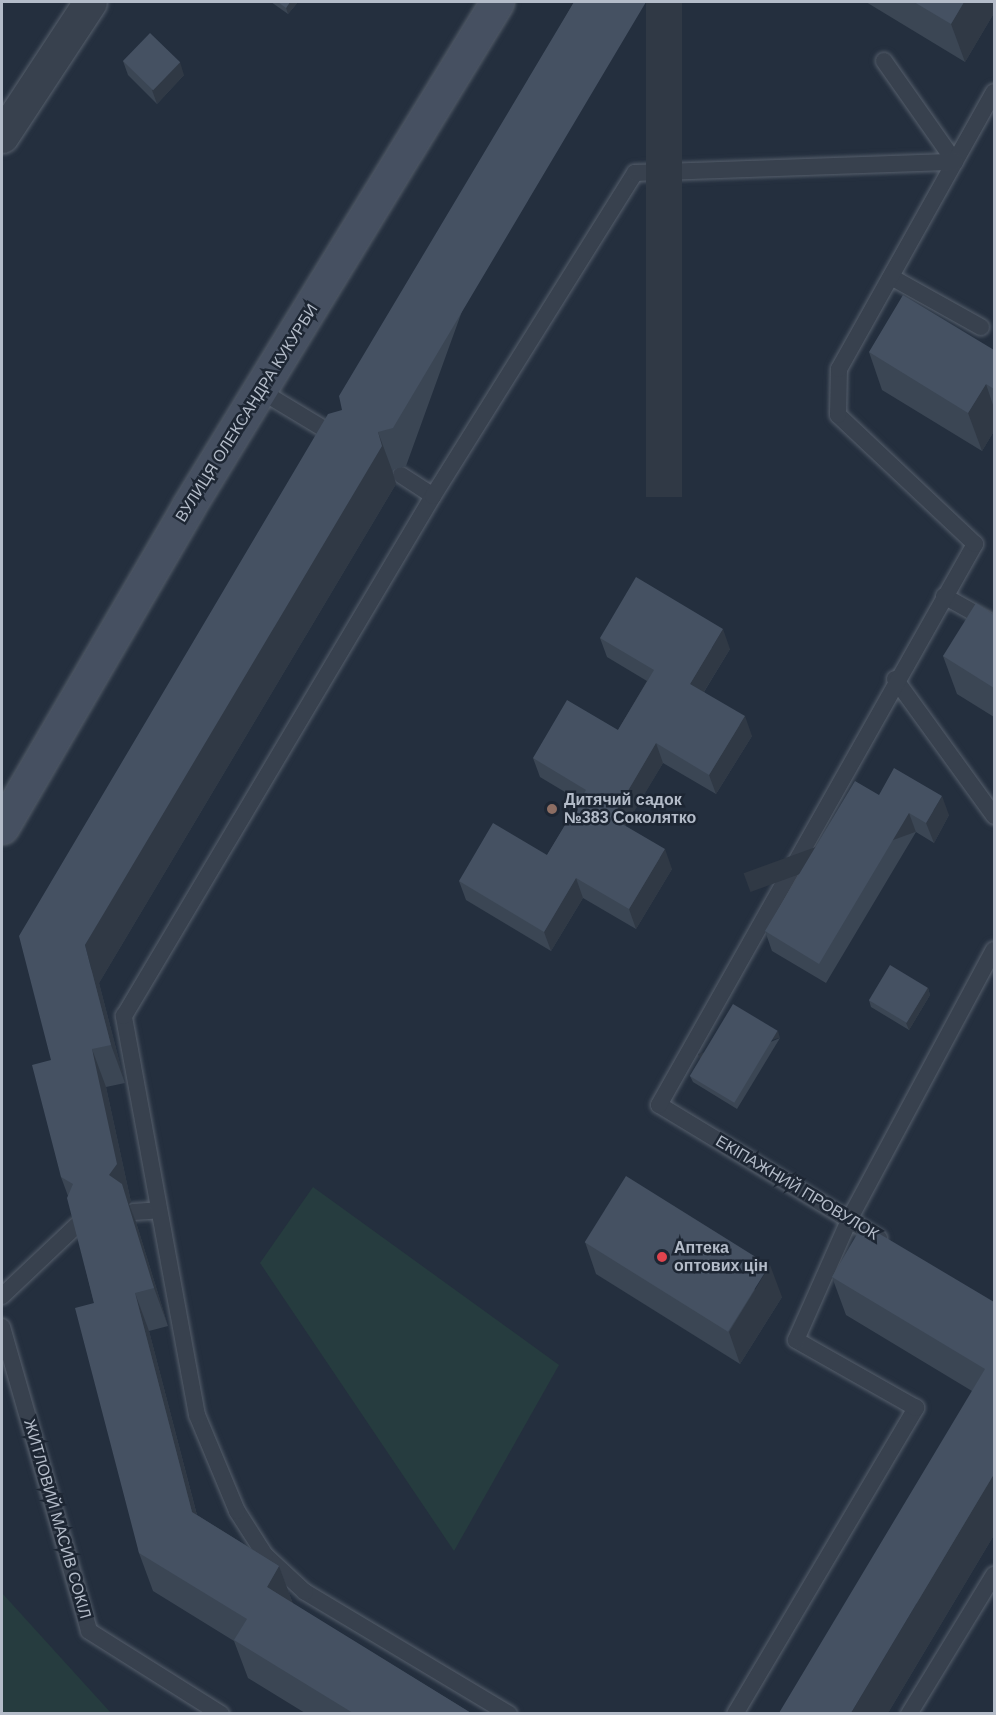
<!DOCTYPE html>
<html>
<head>
<meta charset="utf-8">
<style>
  body { margin:0 }
  #map { position:relative; width:996px; height:1715px; overflow:hidden; background:#242f3e; font-family:Arial,sans-serif }
  div>[style] { position:absolute }
  [style*='--x'] { left:calc(var(--x)*1px); top:calc(var(--y)*1px); width:calc(var(--w)*1px); rotate:calc(var(--a)*1deg) }
  .green>* { inset:0; background:#263c3f }
  .roads { filter:drop-shadow(0 0 2px #565f6c) drop-shadow(0 0 2px #565f6c) }
  .lane>* { height:16px; margin:-8px; padding:0 8px; transform-origin:8px; border-radius:8px; background:#38414e }
  .street>* { height:33px; margin:-16.5px; padding:0 16.5px; transform-origin:16.5px; border-radius:16.5px; background:#38414e }
  .secondary>* { height:33px; margin:-16.5px; padding:0 16.5px; transform-origin:16.5px; border-radius:16.5px; background:#465061 }
  .wall>* { inset:0; background:#3b4654 }
  .shaded-wall>* { inset:0; background:#303945; transform-origin:0 0 }
  .building>* { inset:0; background:#455162; transform-origin:0 0 }
  .dots>* { width:16px; height:16px; translate:-50% -50%; box-sizing:border-box; border:3px solid #1d2633; border-radius:50% }
  span { translate:-50% -50%; white-space:nowrap; text-align:center; line-height:1.15; -webkit-text-stroke:5px #1d2633; paint-order:stroke }
  .street-label { font-size:16px; color:#b4bcc9 }
  .poi-label { font-size:16px; color:#b4bcc9; font-weight:700 }
  .left { translate:0 -50%; text-align:left }
  .frame { position:absolute; inset:0; border:3px solid #b4bcc9; pointer-events:none }
</style>
</head>
<body>
<div id="map">
  <div class="green">
    <i style="clip-path:polygon(313px 1187px,559px 1365px,454px 1551px,260px 1263px)"></i>
    <i style="clip-path:polygon(2px 1593px,111px 1713px,2px 1713px)"></i>
  </div>
  <div class="roads">
    <div class="lane">
      <i style="--x:884;--y:61;--w:123;--a:54.9"></i>
      <i style="--x:891;--y:277;--w:103;--a:29.1"></i>
      <i style="--x:261;--y:391;--w:91;--a:31.1"></i>
      <i style="--x:401;--y:475;--w:38;--a:33"></i>
      <i style="--x:944;--y:596;--w:57;--a:29.2"></i>
      <i style="--x:895;--y:679;--w:169;--a:54.1"></i>
      <i style="--x:133;--y:1212;--w:26;--a:-4"></i>
      <i style="--x:879;--y:1238;--w:257;--a:-148.8"></i>
      <i style="--x:659;--y:1105;--w:644;--a:-60.61"></i>
      <i style="--x:975;--y:544;--w:188;--a:-136.7"></i>
      <i style="--x:838;--y:415;--w:46;--a:-88.8"></i>
      <i style="--x:839;--y:369;--w:317;--a:-60.8"></i>
      <i style="--x:2;--y:1296;--w:103;--a:-43.4"></i>
      <i style="--x:2;--y:1327;--w:316;--a:74"></i>
      <i style="--x:89;--y:1631;--w:156;--a:32.2"></i>
      <i style="--x:509;--y:1714;--w:238;--a:-149.1"></i>
      <i style="--x:305;--y:1592;--w:54;--a:-137.2"></i>
      <i style="--x:265;--y:1555;--w:52;--a:-122.5"></i>
      <i style="--x:237;--y:1511;--w:104;--a:-112.6"></i>
      <i style="--x:197;--y:1415;--w:406;--a:-100.4"></i>
      <i style="--x:124;--y:1016;--w:605;--a:-59.28"></i>
      <i style="--x:433;--y:496;--w:381;--a:-58"></i>
      <i style="--x:635;--y:173;--w:320;--a:-2"></i>
      <i style="--x:735;--y:1714;--w:356;--a:-59.4"></i>
      <i style="--x:916;--y:1408;--w:138;--a:-150.5"></i>
      <i style="--x:796;--y:1340;--w:133;--a:-66.1"></i>
      <i style="--x:850;--y:1218;--w:304;--a:-61.8"></i>
      <i style="--x:909;--y:1714;--w:163;--a:-58.6"></i>
    </div>
    <div class="street">
      <i style="--x:2;--y:136;--w:160;--a:-56.7"></i>
    </div>
    <div class="secondary">
      <i style="--x:2;--y:827;--w:370;--a:-59.8"></i>
      <i style="--x:188;--y:507;--w:592;--a:-58.54"></i>
    </div>
  </div>
  <div class="wall">
    <i style="clip-path:polygon(271px 2px,298px 2px,288px 14px)"></i>
    <i style="clip-path:polygon(574px 2px,406px 466px,392px 470px,396px 484px,99px 983px,125px 1083px,106px 1087px,131px 1202px,129px 1204px,136px 1222px,168px 1326px,149px 1331px,197px 1515px,279px 1566px,293px 1604px,471px 1713px,305px 1713px,248px 1678px,234px 1641px,153px 1591px,139px 1553px,94px 1303px,68px 1196px,61px 1177px,51px 1060px,342px 410px)"></i>
    <i style="clip-path:polygon(866px 2px,994px 2px,994px 13px,965px 62px)"></i>
    <i style="clip-path:polygon(123px 61px,184px 75px,157px 104px,128px 75px)"></i>
    <i style="clip-path:polygon(994px 350px,994px 431px,982px 451px,882px 390px,869px 352px)"></i>
    <i style="clip-path:polygon(994px 615px,994px 717px,957px 694px,943px 656px)"></i>
    <i style="clip-path:polygon(600px 638px,730px 649px,704px 692px,752px 736px,716px 794px,663px 763px,625px 826px,672px 869px,636px 929px,583px 898px,551px 951px,466px 900px,459px 881px,547px 855px,580px 801px,540px 777px,533px 758px,618px 730px,647px 681px,607px 657px)"></i>
    <i style="clip-path:polygon(879px 795px,949px 815px,934px 843px,916px 832px,826px 983px,772px 951px,765px 931px)"></i>
    <i style="clip-path:polygon(928px 988px,930px 995px,909px 1030px,871px 1007px,869px 1000px)"></i>
    <i style="clip-path:polygon(780px 1038px,737px 1109px,693px 1082px,690px 1076px)"></i>
    <i style="clip-path:polygon(585px 1242px,782px 1297px,740px 1364px,596px 1274px)"></i>
    <i style="clip-path:polygon(832px 1277px,994px 1302px,994px 1535px,888px 1713px,972px 1391px,846px 1315px)"></i>
  </div>
  <div class="shaded-wall">
    <i style="clip-path:polygon(290px 2px,298px 2px,288px 14px,286px 8px)"></i>
    <i style="left:646px;top:2px;width:36px;height:495px"></i>
    <i style="clip-path:polygon(964px 2px,994px 2px,994px 13px,965px 62px,951px 24px)"></i>
    <i style="clip-path:polygon(180px 62px,184px 75px,157px 104px,152px 90px)"></i>
    <i style="clip-path:polygon(986px 384px,994px 408px,994px 431px,982px 451px,968px 413px)"></i>
    <i style="clip-path:polygon(378px 432px,392px 470px,396px 484px,99px 983px,125px 1083px,111px 1045px,85px 945px)"></i>
    <i style="clip-path:polygon(723px 629px,730px 649px,697px 703px,690px 684px)"></i>
    <i style="clip-path:polygon(745px 716px,752px 736px,716px 794px,709px 775px)"></i>
    <i style="clip-path:polygon(656px 743px,663px 763px,619px 837px,612px 818px)"></i>
    <i style="clip-path:polygon(942px 796px,949px 815px,934px 843px,926px 823px)"></i>
    <i style="left:909px;top:813px;width:20px;height:176px;rotate:70deg"></i>
    <i style="clip-path:polygon(665px 849px,672px 869px,636px 929px,629px 909px)"></i>
    <i style="clip-path:polygon(576px 878px,583px 898px,551px 951px,544px 932px)"></i>
    <i style="clip-path:polygon(928px 988px,930px 995px,909px 1030px,906px 1023px)"></i>
    <i style="left:778px;top:1031px;width:7px;height:83px;rotate:74deg"></i>
    <i style="clip-path:polygon(92px 1049px,106px 1087px,131px 1202px,129px 1204px,136px 1222px,168px 1326px,154px 1288px,109px 1175px)"></i>
    <i style="clip-path:polygon(770px 1265px,782px 1297px,740px 1364px,729px 1332px)"></i>
    <i style="clip-path:polygon(135px 1293px,149px 1331px,206px 1550px,192px 1512px)"></i>
    <i style="clip-path:polygon(994px 1474px,994px 1535px,888px 1713px,851px 1713px)"></i>
    <i style="clip-path:polygon(279px 1566px,293px 1604px,267px 1587px)"></i>
  </div>
  <div class="building">
    <i style="clip-path:polygon(278px 2px,290px 2px,286px 8px)"></i>
    <i style="clip-path:polygon(574px 2px,646px 2px,393px 428px,378px 432px,382px 446px,85px 945px,111px 1045px,92px 1049px,117px 1164px,109px 1175px,122px 1184px,154px 1288px,135px 1293px,192px 1512px,279px 1566px,267px 1587px,471px 1713px,353px 1713px,234px 1640px,247px 1619px,139px 1553px,75px 1308px,94px 1303px,67px 1198px,73px 1184px,61px 1177px,32px 1065px,51px 1060px,19px 936px,328px 414px,342px 410px,339px 396px)"></i>
    <i style="clip-path:polygon(914px 2px,964px 2px,951px 24px)"></i>
    <i style="left:150px;top:33px;width:42px;height:39px;rotate:44deg"></i>
    <i style="clip-path:polygon(903px 295px,994px 350px,994px 389px,986px 384px,968px 413px,869px 352px)"></i>
    <i style="clip-path:polygon(636px 577px,723px 629px,690px 684px,745px 716px,709px 775px,656px 743px,612px 818px,665px 849px,629px 909px,576px 878px,544px 932px,459px 881px,493px 823px,547px 855px,586px 790px,533px 758px,567px 700px,618px 730px,654px 670px,600px 638px)"></i>
    <i style="clip-path:polygon(976px 603px,994px 615px,994px 688px,943px 656px)"></i>
    <i style="clip-path:polygon(894px 768px,942px 796px,926px 823px,909px 813px,819px 964px,765px 931px,855px 781px,879px 795px)"></i>
    <i style="left:890px;top:965px;width:44px;height:41px;rotate:31deg"></i>
    <i style="left:733px;top:1004px;width:52px;height:84px;rotate:31deg"></i>
    <i style="left:626px;top:1176px;width:169px;height:78px;rotate:32deg"></i>
    <i style="clip-path:polygon(863px 1224px,994px 1302px,994px 1474px,851px 1713px,779px 1713px,985px 1369px,832px 1277px)"></i>
  </div>
  <div class="dots">
    <i style="left:552px;top:809px;background:#8d6e63"></i>
    <i style="left:662px;top:1257px;background:#e0444e"></i>
  </div>
  <div class="street-label">
    <span style="left:247px;top:413px;rotate:-58deg">ВУЛИЦЯ ОЛЕКСАНДРА КУКУРБИ</span>
    <span style="left:797px;top:1188px;rotate:31deg">ЕКІПАЖНИЙ ПРОВУЛОК</span>
    <span style="left:57px;top:1519px;rotate:74deg">ЖИТЛОВИЙ МАСИВ СОКІЛ</span>
  </div>
  <div class="poi-label">
    <span class="left" style="left:564px;top:809px">Дитячий садок<br>№383 Соколятко</span>
    <span class="left" style="left:674px;top:1257px">Аптека<br>оптових цін</span>
  </div>
  <div class="frame"></div>
</div>
</body>
</html>
